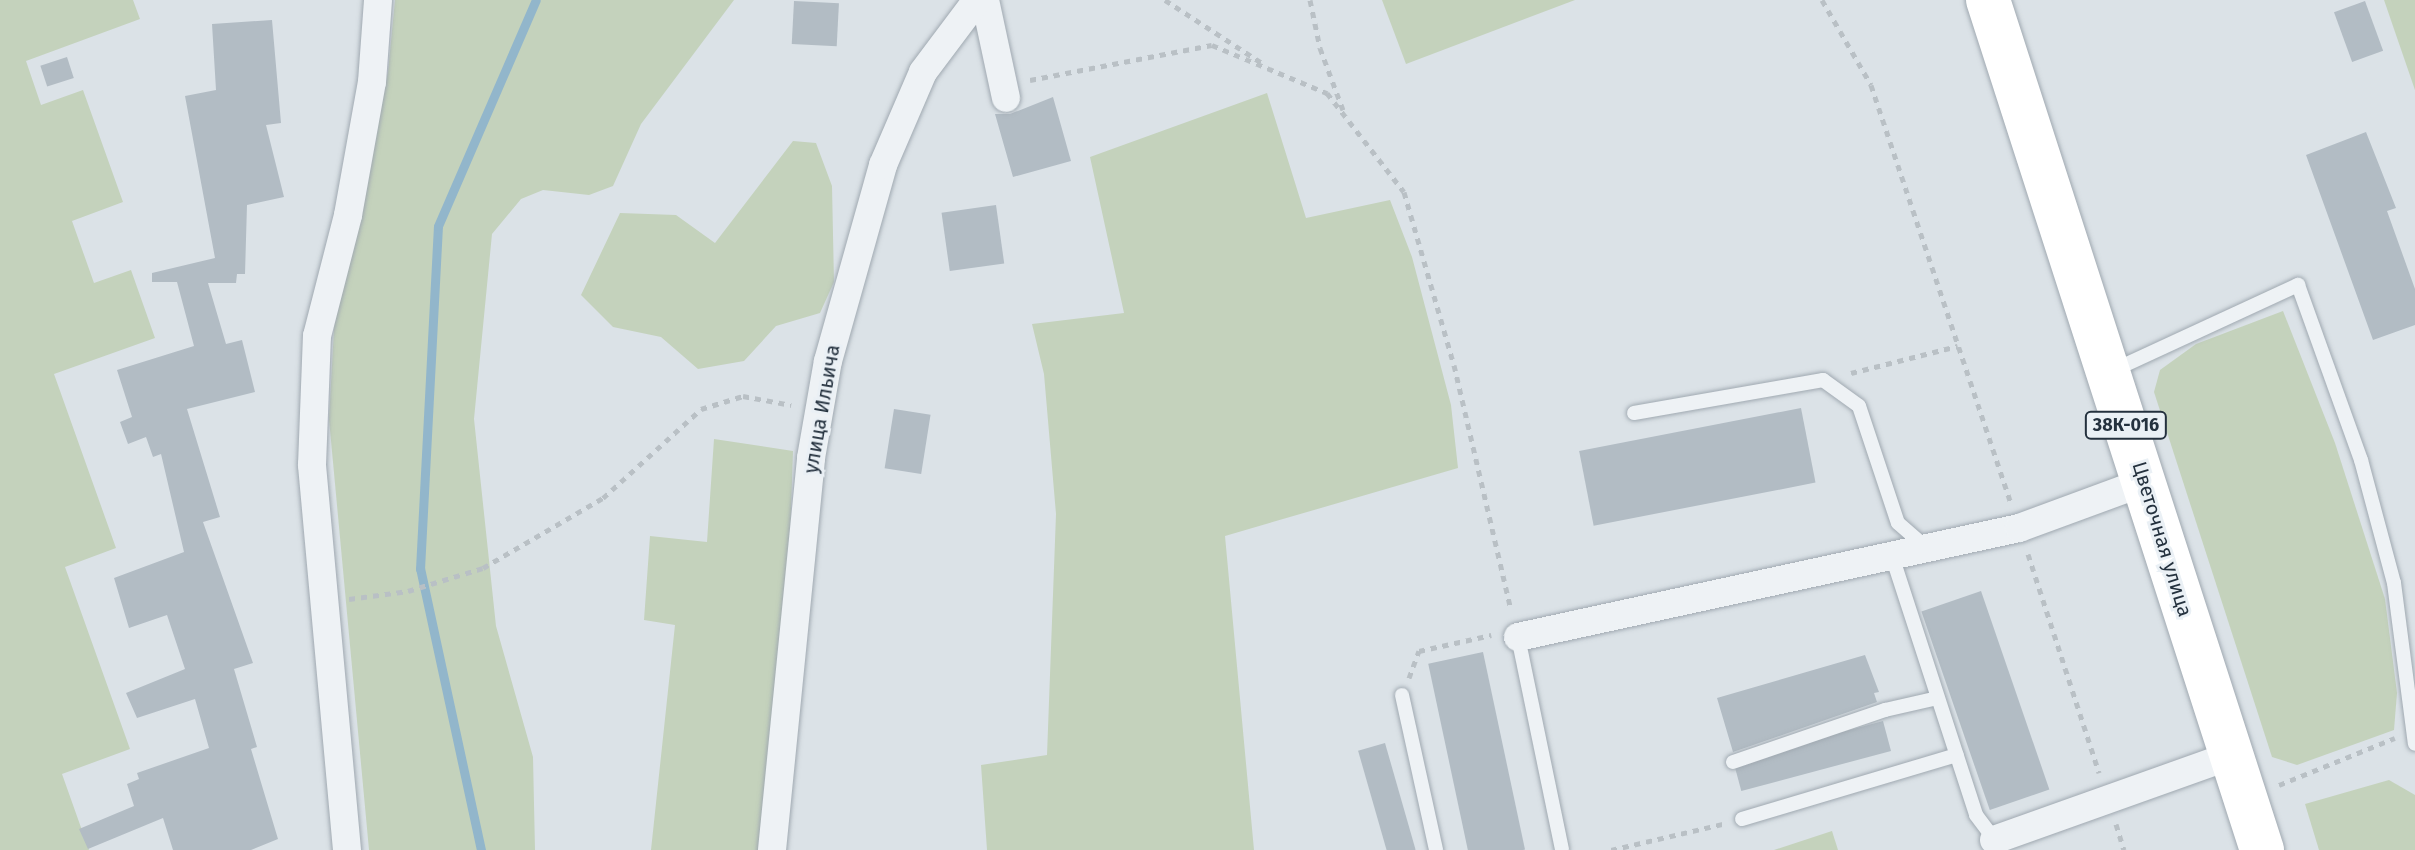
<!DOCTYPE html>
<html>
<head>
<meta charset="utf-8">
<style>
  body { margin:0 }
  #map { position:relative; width:2415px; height:850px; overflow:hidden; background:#dbe2e7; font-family:"Fira Sans",sans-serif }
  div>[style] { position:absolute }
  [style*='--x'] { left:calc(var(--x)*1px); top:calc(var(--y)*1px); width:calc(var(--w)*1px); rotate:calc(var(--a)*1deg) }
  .green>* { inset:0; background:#c4d2bc }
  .stream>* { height:9px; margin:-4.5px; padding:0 4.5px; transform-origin:4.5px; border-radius:4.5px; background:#92b6cb }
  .building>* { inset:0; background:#b2bcc4; transform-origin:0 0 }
  .path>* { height:5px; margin-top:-2.5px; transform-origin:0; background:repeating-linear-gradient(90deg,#b9c0c5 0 6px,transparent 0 12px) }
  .roads { filter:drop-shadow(0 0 2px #a0a9b1) drop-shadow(0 0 2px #a0a9b1) }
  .lane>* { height:14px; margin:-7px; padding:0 7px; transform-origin:7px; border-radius:7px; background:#eef2f5 }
  .street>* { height:28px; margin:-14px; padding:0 14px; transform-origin:14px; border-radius:14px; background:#eef2f5 }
  .primary>* { height:44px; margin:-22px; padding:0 22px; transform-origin:22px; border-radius:22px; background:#fff }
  span { translate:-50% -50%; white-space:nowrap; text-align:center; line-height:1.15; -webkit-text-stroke:6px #eaf0f5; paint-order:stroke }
  .shield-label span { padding:2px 6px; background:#eaf0f5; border:2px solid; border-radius:6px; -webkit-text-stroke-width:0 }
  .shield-label { font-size:18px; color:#24313e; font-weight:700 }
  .street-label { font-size:20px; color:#24313e }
</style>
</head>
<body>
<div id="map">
  <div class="green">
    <i style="clip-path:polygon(0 0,133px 0,140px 19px,26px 61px,41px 105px,83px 90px,123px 202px,72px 221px,94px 283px,131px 270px,155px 338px,54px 374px,116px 548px,65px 567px,130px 749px,62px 774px,89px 850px,0 850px)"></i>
    <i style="clip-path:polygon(395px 0,734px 0,641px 124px,613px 186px,589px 195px,543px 190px,521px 199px,492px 234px,474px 419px,496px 626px,533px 757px,535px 850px,369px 850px,329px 419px,335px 311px,388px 72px)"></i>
    <i style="clip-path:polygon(1382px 0,1575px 0,1406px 64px)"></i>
    <i style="clip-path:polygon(2384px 0,2415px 0,2415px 90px)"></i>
    <i style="clip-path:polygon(1267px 93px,1306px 218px,1390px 200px,1412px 257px,1451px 405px,1458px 468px,1225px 536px,1254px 850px,987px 850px,981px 765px,1047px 755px,1056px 514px,1044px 374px,1032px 324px,1124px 313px,1090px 157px)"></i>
    <i style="clip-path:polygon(793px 141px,816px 143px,832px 186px,834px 282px,820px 313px,776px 326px,744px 361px,698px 369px,661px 337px,613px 327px,581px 295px,620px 213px,676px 215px,715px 243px)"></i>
    <i style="clip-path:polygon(2283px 311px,2335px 443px,2385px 599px,2397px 693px,2394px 730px,2297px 765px,2272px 757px,2154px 392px,2160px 370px,2196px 344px)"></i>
    <i style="clip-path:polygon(714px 439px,793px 451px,782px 766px,767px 850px,651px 850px,675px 625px,644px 620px,650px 536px,707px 542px)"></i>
    <i style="clip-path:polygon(2389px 780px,2415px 795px,2415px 850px,2319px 850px,2305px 804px)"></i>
    <i style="clip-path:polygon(1832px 831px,1838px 850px,1774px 850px)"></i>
  </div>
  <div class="stream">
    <i style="--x:481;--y:850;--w:288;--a:-102.2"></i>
    <i style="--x:420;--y:569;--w:343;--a:-87"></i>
    <i style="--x:438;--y:226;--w:246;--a:-66.6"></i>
  </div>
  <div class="building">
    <i style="left:794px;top:1px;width:45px;height:43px;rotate:3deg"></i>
    <i style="left:2365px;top:1px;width:53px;height:33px;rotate:70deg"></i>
    <i style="clip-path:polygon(272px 20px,281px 123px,266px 125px,284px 197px,247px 205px,245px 274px,237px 274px,236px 283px,208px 283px,226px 344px,242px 340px,255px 392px,187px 409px,220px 517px,203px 522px,253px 663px,234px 669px,257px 747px,251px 749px,278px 839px,251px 850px,173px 850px,163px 818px,88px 849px,79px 829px,134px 806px,127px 784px,139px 779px,137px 773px,209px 748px,195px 699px,137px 718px,126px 693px,185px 669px,167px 615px,129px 628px,114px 578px,184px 552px,161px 454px,153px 457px,146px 437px,128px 444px,120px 422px,132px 417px,117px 370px,194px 346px,177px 282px,152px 282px,152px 273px,215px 258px,185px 96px,216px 90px,212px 24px)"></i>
    <i style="left:67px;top:57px;width:22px;height:28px;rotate:72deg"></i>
    <i style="clip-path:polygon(1053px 97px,1071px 161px,1013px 177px,995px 114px,1010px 114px)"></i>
    <i style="clip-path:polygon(2366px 132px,2396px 208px,2387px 211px,2415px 289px,2415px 325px,2373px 340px,2306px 155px)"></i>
    <i style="left:996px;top:205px;width:59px;height:55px;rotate:82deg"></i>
    <i style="left:1801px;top:408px;width:76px;height:226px;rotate:79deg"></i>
    <i style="left:894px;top:409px;width:37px;height:60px;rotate:9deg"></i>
    <i style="left:1981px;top:591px;width:210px;height:63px;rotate:71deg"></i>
    <i style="left:1483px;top:652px;width:202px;height:56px;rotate:78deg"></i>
    <i style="clip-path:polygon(1865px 655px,1879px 692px,1874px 693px,1877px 702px,1733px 752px,1717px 698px)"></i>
    <i style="left:1883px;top:721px;width:31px;height:155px;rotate:75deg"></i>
    <i style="left:1385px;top:743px;width:111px;height:28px;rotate:74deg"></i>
  </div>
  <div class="path">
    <i style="--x:1165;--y:0;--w:119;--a:33"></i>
    <i style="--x:1310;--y:0;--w:49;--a:78.2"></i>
    <i style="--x:1320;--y:48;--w:66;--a:69.6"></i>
    <i style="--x:1822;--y:0;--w:98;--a:60"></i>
    <i style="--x:1871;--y:85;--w:441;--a:71.5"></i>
    <i style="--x:1030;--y:80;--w:185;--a:-10.9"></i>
    <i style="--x:1212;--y:45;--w:125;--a:22.7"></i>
    <i style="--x:1327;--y:93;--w:125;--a:52.1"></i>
    <i style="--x:1404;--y:192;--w:180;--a:73.9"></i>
    <i style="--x:1454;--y:365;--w:251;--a:76.9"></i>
    <i style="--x:1851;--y:373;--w:110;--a:-14.2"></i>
    <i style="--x:2028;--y:554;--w:230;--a:72"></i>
    <i style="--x:349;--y:599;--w:60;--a:-7.7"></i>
    <i style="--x:408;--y:591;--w:78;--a:-17"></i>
    <i style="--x:483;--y:568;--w:139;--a:-30.3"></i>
    <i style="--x:603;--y:498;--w:132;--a:-42.2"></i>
    <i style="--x:701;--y:409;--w:44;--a:-17.2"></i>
    <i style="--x:743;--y:396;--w:49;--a:10.6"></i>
    <i style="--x:1409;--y:678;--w:29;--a:-70"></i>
    <i style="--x:1419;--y:651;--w:74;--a:-12.5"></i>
    <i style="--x:2279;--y:785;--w:125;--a:-22.1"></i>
    <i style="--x:2116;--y:824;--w:27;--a:73"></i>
    <i style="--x:1611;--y:850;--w:115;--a:-13.1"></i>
  </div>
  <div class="roads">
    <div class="lane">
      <i style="--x:2114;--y:370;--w:203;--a:-24.8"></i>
      <i style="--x:2298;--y:285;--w:186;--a:70.2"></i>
      <i style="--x:2361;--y:460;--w:127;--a:75"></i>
      <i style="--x:2394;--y:583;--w:162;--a:82.6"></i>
      <i style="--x:1634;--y:413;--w:192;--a:-9.9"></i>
      <i style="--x:1823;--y:380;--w:44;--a:35.8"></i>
      <i style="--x:1859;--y:406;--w:123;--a:71.6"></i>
      <i style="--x:1898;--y:523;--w:35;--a:41"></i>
      <i style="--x:1892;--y:556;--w:272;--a:72"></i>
      <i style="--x:1976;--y:815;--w:36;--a:53"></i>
      <i style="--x:1518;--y:637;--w:217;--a:78.3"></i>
      <i style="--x:1402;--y:695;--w:159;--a:77.6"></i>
      <i style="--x:1733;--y:762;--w:161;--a:-18.9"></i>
      <i style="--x:1885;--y:710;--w:54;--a:-12.8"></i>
      <i style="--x:1742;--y:819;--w:224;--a:-16.6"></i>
    </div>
    <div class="street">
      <i style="--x:985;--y:0;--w:100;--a:77.9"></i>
      <i style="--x:1518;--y:637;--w:513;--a:-12.27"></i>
      <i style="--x:2019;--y:528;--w:133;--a:-20.2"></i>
      <i style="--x:1994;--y:840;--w:251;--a:-19.6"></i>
      <i style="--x:347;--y:850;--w:387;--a:-95.2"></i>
      <i style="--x:312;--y:465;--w:129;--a:-87.8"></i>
      <i style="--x:317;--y:336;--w:125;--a:-75.6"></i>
      <i style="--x:348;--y:215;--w:135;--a:-79.8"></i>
      <i style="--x:372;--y:82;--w:82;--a:-85.8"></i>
      <i style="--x:772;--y:850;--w:394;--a:-84.3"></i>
      <i style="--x:811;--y:458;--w:98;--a:-80.1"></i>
      <i style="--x:828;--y:361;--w:204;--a:-74.3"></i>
      <i style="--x:883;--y:165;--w:101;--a:-66.7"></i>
      <i style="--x:923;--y:72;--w:90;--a:-53.1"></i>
    </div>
    <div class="primary">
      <i style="--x:1988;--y:0;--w:893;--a:72.13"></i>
    </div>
  </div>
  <div class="shield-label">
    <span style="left:2126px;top:425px">38К-016</span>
  </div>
  <div class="street-label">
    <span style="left:822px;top:409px;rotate:-80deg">улица Ильича</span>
    <span style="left:2162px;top:539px;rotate:73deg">Цветочная улица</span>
  </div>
</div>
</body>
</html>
